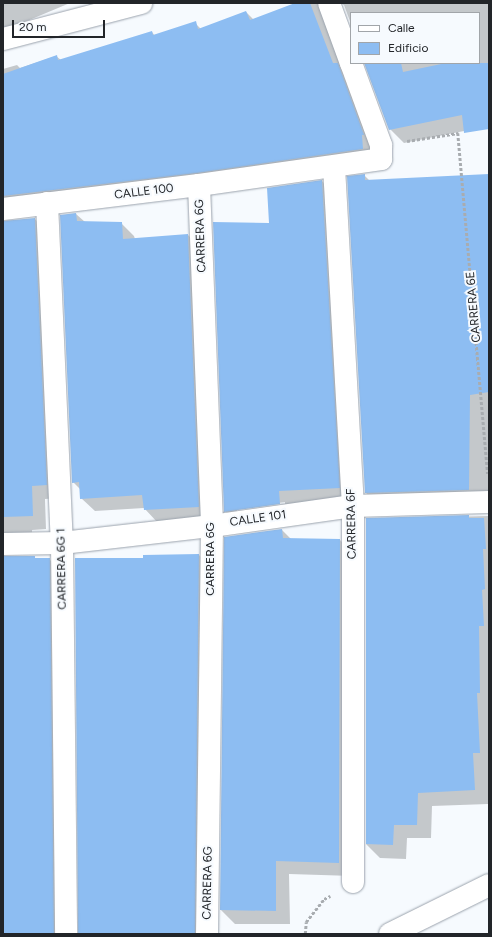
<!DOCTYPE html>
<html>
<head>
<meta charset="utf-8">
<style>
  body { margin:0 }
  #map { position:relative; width:492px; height:937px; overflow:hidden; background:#f6fafe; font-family:Figtree,sans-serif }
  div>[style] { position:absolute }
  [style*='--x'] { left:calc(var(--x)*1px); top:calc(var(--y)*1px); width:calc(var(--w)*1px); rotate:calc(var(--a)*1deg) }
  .shadow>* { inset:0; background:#0003 }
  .building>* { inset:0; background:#8dbdf2 }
  .path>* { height:2.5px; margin-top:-1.25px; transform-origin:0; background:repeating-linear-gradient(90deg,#a8acb0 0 3px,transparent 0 5px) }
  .roads { filter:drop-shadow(0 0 1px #9ba3ad) drop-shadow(0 0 1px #9ba3ad) }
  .minor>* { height:22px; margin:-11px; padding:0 11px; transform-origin:11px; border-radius:11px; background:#fff }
  .trunk>* { height:22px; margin:-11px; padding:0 11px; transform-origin:11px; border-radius:11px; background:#fff }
  span { translate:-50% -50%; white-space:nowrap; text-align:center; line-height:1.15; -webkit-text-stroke:4px #f6fafe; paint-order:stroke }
  .street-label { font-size:12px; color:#222529 }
  .frame { position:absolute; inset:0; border:4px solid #222529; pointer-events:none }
  .legend { position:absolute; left:350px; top:12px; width:130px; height:52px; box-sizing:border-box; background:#f6fafe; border:1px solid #a1a5a9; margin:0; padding:5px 7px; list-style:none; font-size:12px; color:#222529 }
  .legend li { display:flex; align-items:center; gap:8px; height:20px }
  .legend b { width:20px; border:1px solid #a1a5a9 }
  .scale { position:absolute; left:12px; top:20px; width:93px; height:18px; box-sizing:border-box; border:2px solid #222529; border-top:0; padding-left:5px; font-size:12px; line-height:14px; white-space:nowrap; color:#222529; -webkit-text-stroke:3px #f6fafe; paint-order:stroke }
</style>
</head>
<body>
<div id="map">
  <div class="shadow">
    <i style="clip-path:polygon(3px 3px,70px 3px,3px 31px)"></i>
    <i style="clip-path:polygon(87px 3px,116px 3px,95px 11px)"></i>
    <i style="clip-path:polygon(298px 3px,332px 3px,376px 162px,5px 217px,4px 221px,35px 219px,48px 232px,60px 498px,45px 499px,46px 529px,32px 530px,32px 544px,5px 551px,4px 557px,34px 557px,36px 559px,49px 559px,63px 572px,66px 934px,3px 934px,3px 69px,17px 65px,20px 68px,56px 56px,61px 60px,152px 32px,155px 36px,195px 23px,201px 29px,246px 12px,254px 20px)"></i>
    <i style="clip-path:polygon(340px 3px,489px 3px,489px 126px,404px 143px,390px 129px,365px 63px,479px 63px,479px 13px,351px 13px,351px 24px,344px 5px)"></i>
    <i style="clip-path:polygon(364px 175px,370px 181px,489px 175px,489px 503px,380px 507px,366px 493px)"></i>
    <i style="clip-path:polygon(evenodd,322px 181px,336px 195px,353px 502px,239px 525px,225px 511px,271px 224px,322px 181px,285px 502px,285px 504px,237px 511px,237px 509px,285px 502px)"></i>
    <i style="clip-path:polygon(76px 214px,85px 222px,121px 223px,134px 236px,135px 239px,188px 235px,201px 248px,211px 520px,158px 523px,144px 508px,95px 511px,81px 498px,81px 490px,73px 482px)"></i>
    <i style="clip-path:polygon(489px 516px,489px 801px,488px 804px,432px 806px,431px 838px,407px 838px,406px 859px,380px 858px,366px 844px,366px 519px)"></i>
    <i style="clip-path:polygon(282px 530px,291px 539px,340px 540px,354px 554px,353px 876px,289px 874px,290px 924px,235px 924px,221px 910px)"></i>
    <i style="clip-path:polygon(199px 555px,212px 569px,208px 934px,80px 934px,144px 559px)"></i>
  </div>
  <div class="building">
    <i style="clip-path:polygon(295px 3px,310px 3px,333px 63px,338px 63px,364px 135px,362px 135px,363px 149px,197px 173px,3px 196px,3px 74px,57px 55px,58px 60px,152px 31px,153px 35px,196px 21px,198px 29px,246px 11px,250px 20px)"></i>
    <i style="clip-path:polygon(364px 63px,401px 63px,403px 72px,446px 63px,489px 63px,489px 129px,464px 133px,462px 115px,389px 130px)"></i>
    <i style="clip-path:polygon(365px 174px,365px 180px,489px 174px,489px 392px,470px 395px,469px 490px,365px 493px,347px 176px)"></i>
    <i style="clip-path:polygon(322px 180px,340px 488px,279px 491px,280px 504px,224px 512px,213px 222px,269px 223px,267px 188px)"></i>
    <i style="clip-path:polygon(76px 213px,77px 221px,122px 222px,123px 239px,188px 234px,199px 507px,144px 510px,142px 495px,80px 499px,79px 482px,72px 483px,60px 215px)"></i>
    <i style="clip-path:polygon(35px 218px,47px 485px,32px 486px,33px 516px,3px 517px,3px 221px)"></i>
    <i style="clip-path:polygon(469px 515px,469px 518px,484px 518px,486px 549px,483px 549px,485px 589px,482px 590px,484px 626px,479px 626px,480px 693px,477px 693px,480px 753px,473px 753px,475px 790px,418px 793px,417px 825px,394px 825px,393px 845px,366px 844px,366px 518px)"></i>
    <i style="clip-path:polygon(282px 529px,283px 538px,340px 539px,339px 863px,276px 861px,276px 911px,220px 910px,224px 537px)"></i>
    <i style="clip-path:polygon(199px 554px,195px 934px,78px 934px,75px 558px,143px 558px,143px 555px)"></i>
    <i style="clip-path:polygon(3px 556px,35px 556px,35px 558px,50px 558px,54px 934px,3px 934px)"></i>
  </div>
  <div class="path">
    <i style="--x:407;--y:141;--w:52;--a:-8.9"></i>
    <i style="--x:458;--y:133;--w:342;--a:85"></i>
    <i style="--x:305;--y:934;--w:12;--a:-85"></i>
    <i style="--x:306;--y:922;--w:29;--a:-52"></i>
    <i style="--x:324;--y:899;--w:7;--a:-27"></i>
  </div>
  <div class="roads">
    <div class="minor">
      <i style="--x:329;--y:3;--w:64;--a:69.9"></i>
      <i style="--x:3;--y:39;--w:143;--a:-14.6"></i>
      <i style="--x:334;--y:167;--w:340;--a:86.8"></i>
      <i style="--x:353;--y:506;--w:376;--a:90"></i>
      <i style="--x:199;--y:185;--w:341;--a:87.8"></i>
      <i style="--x:212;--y:526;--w:408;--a:90.7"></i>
      <i style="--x:47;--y:203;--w:340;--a:87.5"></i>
      <i style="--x:62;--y:543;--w:391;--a:89.4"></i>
      <i style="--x:3;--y:209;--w:197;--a:-7"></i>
      <i style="--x:199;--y:185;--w:184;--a:-8.1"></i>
      <i style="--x:381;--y:159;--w:14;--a:-90"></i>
      <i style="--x:381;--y:145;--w:87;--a:-110.1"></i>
      <i style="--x:3;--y:544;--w:59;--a:-1"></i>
      <i style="--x:62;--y:543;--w:151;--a:-6.5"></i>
      <i style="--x:212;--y:526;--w:142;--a:-8.1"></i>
      <i style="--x:353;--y:506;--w:136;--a:-1.7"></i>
    </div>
    <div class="trunk">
      <i style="--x:390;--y:934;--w:110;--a:-26.3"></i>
    </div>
  </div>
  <div class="street-label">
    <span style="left:144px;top:192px;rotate:-7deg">CALLE 100</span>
    <span style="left:201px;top:236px;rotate:-92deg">CARRERA 6G</span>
    <span style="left:474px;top:307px;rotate:-95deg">CARRERA 6E</span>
    <span style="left:258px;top:519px;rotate:-8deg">CALLE 101</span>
    <span style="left:352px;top:524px;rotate:-91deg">CARRERA 6F</span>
    <span style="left:211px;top:559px;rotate:-90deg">CARRERA 6G</span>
    <span style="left:62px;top:569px;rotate:-91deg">CARRERA 6G 1</span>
    <span style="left:208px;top:883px;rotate:-89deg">CARRERA 6G</span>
  </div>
  <div class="frame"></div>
  <ul class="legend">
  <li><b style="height:5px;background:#fff"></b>Calle</li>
  <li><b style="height:11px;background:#8dbdf2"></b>Edificio</li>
  </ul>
  <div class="scale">20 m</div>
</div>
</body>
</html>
